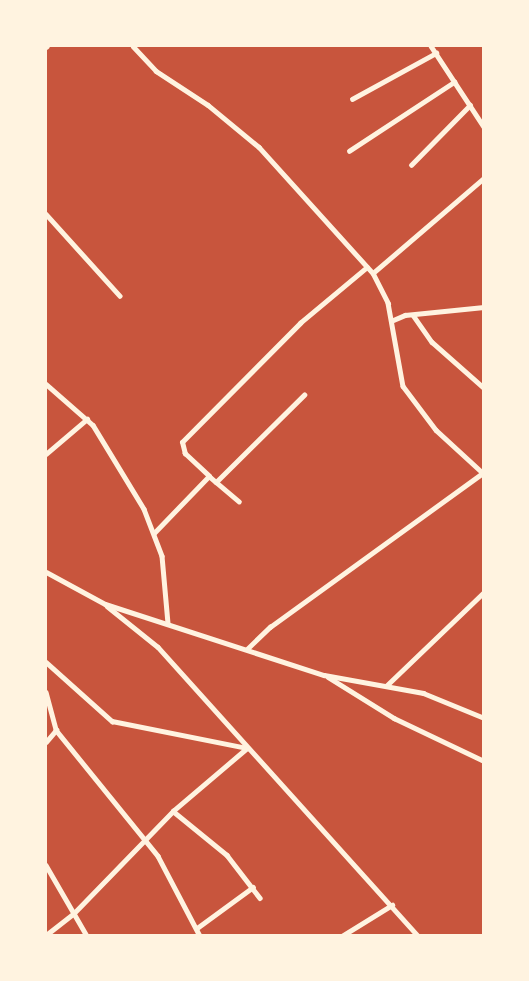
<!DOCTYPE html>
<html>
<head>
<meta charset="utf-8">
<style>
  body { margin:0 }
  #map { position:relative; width:529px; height:981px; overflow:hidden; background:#c8553d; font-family:"Libre Baskerville",serif }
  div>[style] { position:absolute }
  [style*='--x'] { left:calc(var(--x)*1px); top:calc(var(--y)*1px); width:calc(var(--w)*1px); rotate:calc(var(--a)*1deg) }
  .minor>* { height:4.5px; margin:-2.25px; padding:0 2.25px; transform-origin:2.25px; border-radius:2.25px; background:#fff3e0 }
  .tertiary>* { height:5px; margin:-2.5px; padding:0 2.5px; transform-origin:2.5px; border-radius:2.5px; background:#fff3e0 }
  span { translate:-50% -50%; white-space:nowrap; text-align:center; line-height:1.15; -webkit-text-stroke:7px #fff3e0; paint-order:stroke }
  .frame { position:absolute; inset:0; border:47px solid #fff3e0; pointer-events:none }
</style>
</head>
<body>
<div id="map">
  <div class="minor">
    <i style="--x:133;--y:46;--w:34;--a:47"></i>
    <i style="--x:156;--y:71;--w:62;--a:33.2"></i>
    <i style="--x:208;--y:105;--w:66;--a:39.5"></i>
    <i style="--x:259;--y:147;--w:170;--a:47.9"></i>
    <i style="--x:373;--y:273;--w:34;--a:63"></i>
    <i style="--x:388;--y:303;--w:84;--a:79.8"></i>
    <i style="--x:403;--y:386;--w:55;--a:53.1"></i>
    <i style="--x:436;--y:430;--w:64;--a:42.5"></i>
    <i style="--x:431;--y:46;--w:97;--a:56.8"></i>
    <i style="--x:46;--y:47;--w:1;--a:-45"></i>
    <i style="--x:352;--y:99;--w:96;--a:-28.7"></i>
    <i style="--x:349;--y:151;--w:126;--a:-33.3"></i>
    <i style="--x:411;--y:165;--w:84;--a:-45.5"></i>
    <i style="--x:46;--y:214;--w:110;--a:47.9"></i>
    <i style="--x:373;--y:273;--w:146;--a:-40.6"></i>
    <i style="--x:413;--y:315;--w:33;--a:55"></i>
    <i style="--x:432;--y:342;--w:69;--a:41.5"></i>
    <i style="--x:391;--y:321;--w:15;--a:-23"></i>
    <i style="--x:405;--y:315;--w:79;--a:-5.8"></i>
    <i style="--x:46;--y:384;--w:62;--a:41.1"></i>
    <i style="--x:93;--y:425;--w:98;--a:58.7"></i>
    <i style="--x:144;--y:509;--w:50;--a:69"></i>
    <i style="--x:162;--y:556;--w:67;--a:84.9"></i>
    <i style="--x:46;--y:454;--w:54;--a:-40.5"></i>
    <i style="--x:209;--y:476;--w:33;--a:-137"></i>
    <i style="--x:185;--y:454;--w:12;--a:-104"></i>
    <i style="--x:182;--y:442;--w:168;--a:-45.2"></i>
    <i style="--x:300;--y:323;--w:87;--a:-39.9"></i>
    <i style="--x:216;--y:482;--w:30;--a:40"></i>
    <i style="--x:154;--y:533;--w:79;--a:-46"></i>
    <i style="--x:209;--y:476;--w:9;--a:41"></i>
    <i style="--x:216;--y:482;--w:124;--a:-44.7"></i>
    <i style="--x:107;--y:606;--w:65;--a:38.8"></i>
    <i style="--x:158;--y:647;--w:389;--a:48"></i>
    <i style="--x:247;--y:649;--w:32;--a:-44"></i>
    <i style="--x:270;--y:627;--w:264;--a:-35.9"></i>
    <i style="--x:46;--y:662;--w:89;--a:41.8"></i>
    <i style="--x:112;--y:721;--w:138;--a:11.3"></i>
    <i style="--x:328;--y:677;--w:78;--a:31.8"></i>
    <i style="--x:394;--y:718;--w:100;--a:25.5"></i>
    <i style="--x:386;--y:686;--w:136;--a:-43.8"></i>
    <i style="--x:46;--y:692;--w:39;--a:75"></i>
    <i style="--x:56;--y:730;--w:162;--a:51"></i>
    <i style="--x:158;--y:856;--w:90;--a:62.3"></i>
    <i style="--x:46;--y:742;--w:16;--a:-50"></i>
    <i style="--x:173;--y:811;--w:70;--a:39.2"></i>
    <i style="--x:227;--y:855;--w:54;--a:52.5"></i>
    <i style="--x:46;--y:865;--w:82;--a:60"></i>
    <i style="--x:197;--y:928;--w:69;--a:-36.2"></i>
    <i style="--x:46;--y:935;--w:34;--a:-38"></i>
    <i style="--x:73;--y:914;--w:144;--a:-45.8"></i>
    <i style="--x:173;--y:811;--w:97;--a:-40.4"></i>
    <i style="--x:342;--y:936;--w:59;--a:-31.8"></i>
  </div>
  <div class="tertiary">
    <i style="--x:46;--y:572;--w:67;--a:28.5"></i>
    <i style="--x:105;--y:604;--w:230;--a:18"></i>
    <i style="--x:324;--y:675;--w:101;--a:10.3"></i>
    <i style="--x:423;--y:693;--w:66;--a:22.3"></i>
  </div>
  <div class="frame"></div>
</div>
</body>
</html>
